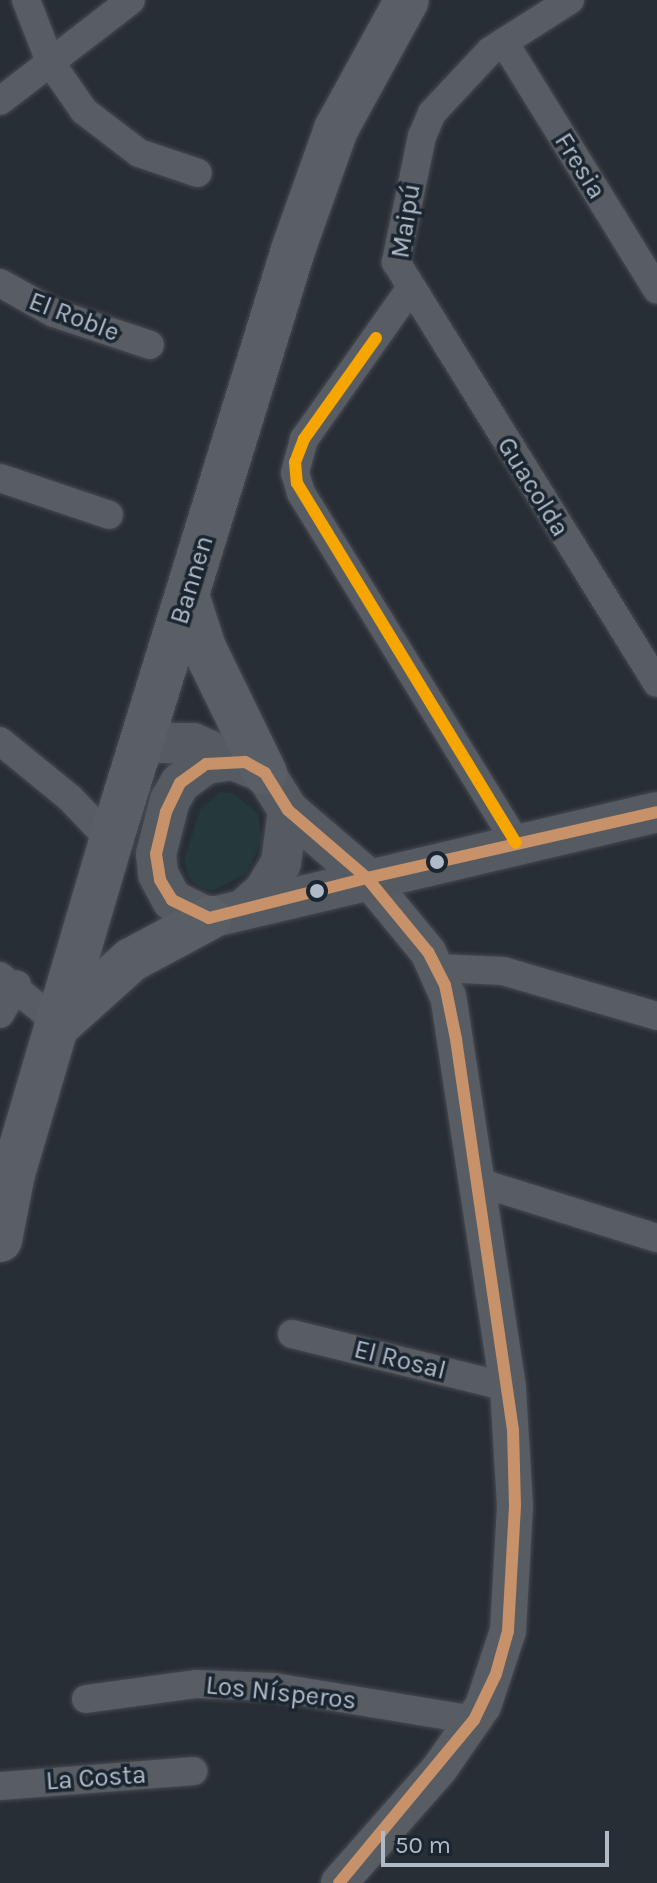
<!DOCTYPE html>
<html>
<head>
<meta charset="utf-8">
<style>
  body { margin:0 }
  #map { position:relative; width:657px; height:1883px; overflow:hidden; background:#282e35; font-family:Karla,sans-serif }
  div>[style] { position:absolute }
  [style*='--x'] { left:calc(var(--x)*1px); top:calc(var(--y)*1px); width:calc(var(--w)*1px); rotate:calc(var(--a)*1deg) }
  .green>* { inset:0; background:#25383b }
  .roads { filter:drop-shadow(0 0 2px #464a50) drop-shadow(0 0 2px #464a50) }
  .minor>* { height:28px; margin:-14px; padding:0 14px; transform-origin:14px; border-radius:14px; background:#585c63 }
  .tertiary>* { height:36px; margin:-18px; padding:0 18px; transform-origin:18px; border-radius:18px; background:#585c63 }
  .secondary>* { height:40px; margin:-20px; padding:0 20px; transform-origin:20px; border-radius:20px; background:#565b62 }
  .primary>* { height:44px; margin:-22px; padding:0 22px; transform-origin:22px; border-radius:22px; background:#5a5f65 }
  .bus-1>* { height:12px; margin:-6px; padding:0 6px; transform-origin:6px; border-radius:6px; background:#c7916a }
  .bus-2>* { height:12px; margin:-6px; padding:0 6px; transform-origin:6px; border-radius:6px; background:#f7a600 }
  .dots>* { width:22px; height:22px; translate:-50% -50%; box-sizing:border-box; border:4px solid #1b2530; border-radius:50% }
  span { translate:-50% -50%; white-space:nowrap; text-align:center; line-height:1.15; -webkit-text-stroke:7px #1b2530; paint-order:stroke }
  .street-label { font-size:26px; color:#b1bbc7 }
  .scale { position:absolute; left:381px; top:1831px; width:228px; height:36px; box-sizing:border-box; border:4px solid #b1bbc7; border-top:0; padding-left:10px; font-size:24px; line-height:28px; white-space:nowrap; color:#b1bbc7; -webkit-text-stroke:6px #1b2530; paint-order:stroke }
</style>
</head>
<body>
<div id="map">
  <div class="green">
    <i style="clip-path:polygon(220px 792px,233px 793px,258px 814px,262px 840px,247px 873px,213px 891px,199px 887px,188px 876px,184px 861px,200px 810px)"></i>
  </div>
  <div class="roads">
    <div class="minor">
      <i style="--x:26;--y:0;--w:66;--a:68.8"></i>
      <i style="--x:50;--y:62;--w:60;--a:55.2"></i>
      <i style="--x:84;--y:111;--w:69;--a:37.4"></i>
      <i style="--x:139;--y:153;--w:62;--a:18.7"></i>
      <i style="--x:570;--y:0;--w:95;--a:147.5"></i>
      <i style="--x:490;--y:51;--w:85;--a:133.1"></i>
      <i style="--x:432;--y:113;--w:25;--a:113"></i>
      <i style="--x:422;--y:136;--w:129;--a:101.7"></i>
      <i style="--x:396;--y:262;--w:495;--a:58.2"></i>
      <i style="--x:504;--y:42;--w:291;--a:58.3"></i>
      <i style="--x:0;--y:101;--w:165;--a:-37.6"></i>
      <i style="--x:0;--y:283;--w:62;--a:29.1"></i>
      <i style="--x:54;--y:313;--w:101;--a:18.4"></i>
      <i style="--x:410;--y:289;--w:184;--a:125.2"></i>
      <i style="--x:304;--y:439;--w:35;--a:105"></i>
      <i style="--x:295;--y:473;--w:21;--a:73"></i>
      <i style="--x:301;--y:493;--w:411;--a:58.4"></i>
      <i style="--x:0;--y:478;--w:115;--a:18.7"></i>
      <i style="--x:0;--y:741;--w:90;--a:39.2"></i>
      <i style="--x:70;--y:798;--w:59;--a:46.4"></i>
      <i style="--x:438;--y:968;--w:65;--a:2.6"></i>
      <i style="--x:503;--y:971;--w:160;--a:16.3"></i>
      <i style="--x:0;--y:976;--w:76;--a:39.1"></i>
      <i style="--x:0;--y:1014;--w:34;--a:-60"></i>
      <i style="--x:478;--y:1182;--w:188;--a:17.4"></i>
      <i style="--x:292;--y:1334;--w:222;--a:13.8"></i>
      <i style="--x:86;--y:1699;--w:112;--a:-7.7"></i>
      <i style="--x:197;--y:1684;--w:77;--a:2.2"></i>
      <i style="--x:274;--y:1687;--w:203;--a:9.4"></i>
      <i style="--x:0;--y:1786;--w:194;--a:-4.4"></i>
    </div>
    <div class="tertiary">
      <i style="--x:339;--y:1883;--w:153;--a:-48.7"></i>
      <i style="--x:440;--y:1768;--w:75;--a:-55.3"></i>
      <i style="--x:483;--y:1706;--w:79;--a:-71.6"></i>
      <i style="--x:508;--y:1631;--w:125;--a:-86.8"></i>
      <i style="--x:515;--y:1506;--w:119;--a:-93.4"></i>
      <i style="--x:508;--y:1387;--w:395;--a:-98.7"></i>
      <i style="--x:448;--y:997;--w:49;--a:-114"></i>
      <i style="--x:428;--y:952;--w:96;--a:-129.5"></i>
    </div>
    <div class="secondary">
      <i style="--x:142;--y:743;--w:51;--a:0"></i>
      <i style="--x:193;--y:743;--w:43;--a:23.6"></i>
      <i style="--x:367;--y:878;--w:104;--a:-139.3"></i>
      <i style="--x:288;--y:810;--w:44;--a:-121.9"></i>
      <i style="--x:265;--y:773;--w:35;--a:-158"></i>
      <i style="--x:232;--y:760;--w:26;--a:171"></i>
      <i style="--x:206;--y:764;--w:32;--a:144"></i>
      <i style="--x:180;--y:783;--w:20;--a:120"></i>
      <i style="--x:170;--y:800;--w:56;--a:104.5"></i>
      <i style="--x:156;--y:854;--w:20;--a:84"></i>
      <i style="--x:158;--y:874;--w:30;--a:62"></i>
      <i style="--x:172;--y:900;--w:41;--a:25.9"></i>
      <i style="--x:209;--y:918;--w:460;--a:-13.3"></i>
      <i style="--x:245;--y:908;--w:25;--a:-42"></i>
      <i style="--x:264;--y:891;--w:33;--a:-59"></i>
      <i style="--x:281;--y:863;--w:53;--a:-82.5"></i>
    </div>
    <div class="primary">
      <i style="--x:187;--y:595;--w:56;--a:72.2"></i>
      <i style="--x:204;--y:648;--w:139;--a:64"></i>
      <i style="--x:61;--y:1023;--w:94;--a:-42"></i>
      <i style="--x:131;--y:960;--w:89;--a:-28.3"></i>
      <i style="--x:0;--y:1240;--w:67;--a:-78.9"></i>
      <i style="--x:13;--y:1174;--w:347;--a:-73.6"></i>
      <i style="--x:111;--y:841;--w:618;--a:-72.88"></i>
      <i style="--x:293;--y:250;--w:128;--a:-70.4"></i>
      <i style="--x:336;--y:129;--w:147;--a:-61.2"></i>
    </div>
  </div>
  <div class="bus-1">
    <i style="--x:339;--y:1883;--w:212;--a:-50.4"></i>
    <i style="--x:474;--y:1720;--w:51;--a:-64.4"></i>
    <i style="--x:496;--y:1674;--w:45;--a:-74.4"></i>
    <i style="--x:508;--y:1631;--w:125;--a:-86.8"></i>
    <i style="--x:515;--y:1506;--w:76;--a:-91.5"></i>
    <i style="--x:513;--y:1430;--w:395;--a:-98.3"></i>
    <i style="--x:456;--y:1039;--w:55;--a:-101.5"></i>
    <i style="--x:445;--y:985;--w:37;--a:-117"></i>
    <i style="--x:428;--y:952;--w:96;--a:-129.5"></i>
    <i style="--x:367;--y:878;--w:104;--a:-139.3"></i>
    <i style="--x:288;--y:810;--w:44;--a:-121.9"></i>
    <i style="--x:265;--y:773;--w:23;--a:-151"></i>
    <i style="--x:245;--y:762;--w:39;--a:177"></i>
    <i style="--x:206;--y:764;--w:32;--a:144"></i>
    <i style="--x:180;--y:783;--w:32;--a:116"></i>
    <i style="--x:166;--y:812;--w:43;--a:103.4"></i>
    <i style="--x:156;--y:854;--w:26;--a:81"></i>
    <i style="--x:160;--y:880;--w:23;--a:59"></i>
    <i style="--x:172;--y:900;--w:41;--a:25.9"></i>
    <i style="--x:209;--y:918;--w:163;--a:-14.2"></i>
    <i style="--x:367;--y:878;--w:297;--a:-12.8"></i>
  </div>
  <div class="bus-2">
    <i style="--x:376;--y:338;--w:124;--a:125.5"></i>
    <i style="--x:304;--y:439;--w:25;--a:111"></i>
    <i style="--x:295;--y:462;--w:21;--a:85"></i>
    <i style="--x:297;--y:483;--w:421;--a:58.7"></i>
  </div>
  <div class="dots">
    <i style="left:437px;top:862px;background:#b1bbc7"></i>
    <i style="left:317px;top:891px;background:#b1bbc7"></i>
  </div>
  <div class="street-label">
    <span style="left:580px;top:166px;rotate:58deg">Fresia</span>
    <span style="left:406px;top:221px;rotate:-81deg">Maipú</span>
    <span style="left:74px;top:317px;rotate:21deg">El Roble</span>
    <span style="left:533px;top:487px;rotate:58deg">Guacolda</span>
    <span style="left:192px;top:580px;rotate:-73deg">Bannen</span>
    <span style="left:400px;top:1360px;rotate:14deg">El Rosal</span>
    <span style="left:281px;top:1693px;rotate:6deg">Los Nísperos</span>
    <span style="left:96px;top:1778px;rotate:-4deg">La Costa</span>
  </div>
  <div class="scale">50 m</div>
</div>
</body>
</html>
